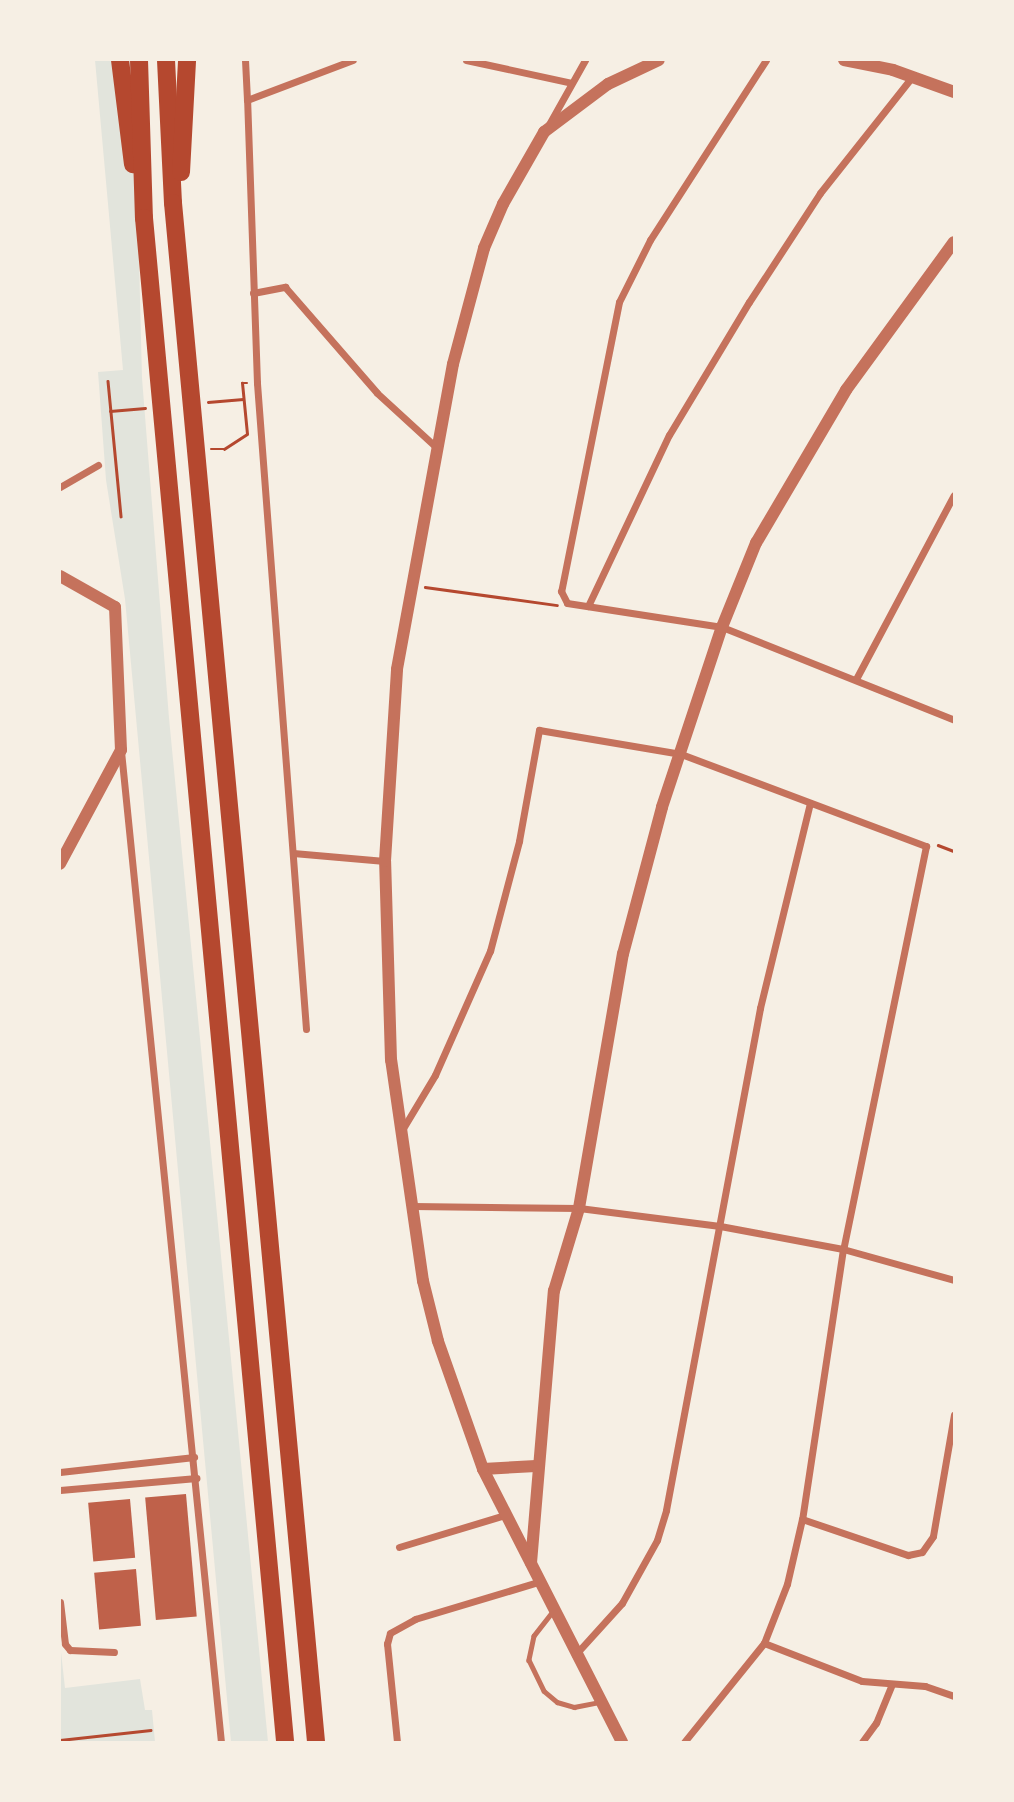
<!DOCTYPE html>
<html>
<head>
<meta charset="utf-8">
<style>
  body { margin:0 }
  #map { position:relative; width:1014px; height:1802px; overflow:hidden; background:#f6efe4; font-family:"Varela Round",sans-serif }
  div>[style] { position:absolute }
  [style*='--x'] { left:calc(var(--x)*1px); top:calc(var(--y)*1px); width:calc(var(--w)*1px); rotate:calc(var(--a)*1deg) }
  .green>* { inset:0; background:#e2e4dc }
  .building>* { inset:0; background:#bf614a; transform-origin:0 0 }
  .path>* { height:2.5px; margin:-1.25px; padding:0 1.25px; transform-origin:1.25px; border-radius:1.25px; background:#b5482f }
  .service>* { height:4.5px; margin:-2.25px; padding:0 2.25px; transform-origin:2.25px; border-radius:2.25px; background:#c5725c }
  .minor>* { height:7px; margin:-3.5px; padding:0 3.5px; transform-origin:3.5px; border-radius:3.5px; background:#c5725c }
  .tertiary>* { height:12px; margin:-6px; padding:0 6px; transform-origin:6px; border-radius:6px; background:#c5725c }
  .motorway>* { height:18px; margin:-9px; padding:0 9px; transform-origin:9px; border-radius:9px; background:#b5482f }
  span { translate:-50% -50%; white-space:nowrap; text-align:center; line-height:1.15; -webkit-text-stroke:7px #f6efe4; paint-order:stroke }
  .frame { position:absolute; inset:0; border:61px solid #f6efe4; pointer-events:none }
</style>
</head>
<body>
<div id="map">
  <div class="green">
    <i style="clip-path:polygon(95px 60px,134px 60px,142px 378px,169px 718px,268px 1742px,231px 1742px,125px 599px,106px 480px,98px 372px,123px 370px)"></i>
    <i style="clip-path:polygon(60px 1643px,65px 1688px,140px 1679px,145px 1710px,152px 1710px,155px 1742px,60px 1742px)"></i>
  </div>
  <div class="building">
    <i style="left:186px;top:1494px;width:123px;height:41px;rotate:85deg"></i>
    <i style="left:130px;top:1499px;width:59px;height:42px;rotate:85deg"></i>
    <i style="left:136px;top:1569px;width:57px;height:42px;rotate:85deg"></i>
  </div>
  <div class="path">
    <i style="--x:108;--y:381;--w:136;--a:84.5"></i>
    <i style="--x:208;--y:402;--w:35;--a:-5"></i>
    <i style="--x:110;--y:411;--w:35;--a:-5"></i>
    <i style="--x:211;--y:449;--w:13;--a:0"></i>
    <i style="--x:224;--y:449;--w:27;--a:-33"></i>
    <i style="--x:247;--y:434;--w:51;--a:-95.6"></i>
    <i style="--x:242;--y:383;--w:5;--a:0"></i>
    <i style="--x:425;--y:587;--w:133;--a:7.8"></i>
    <i style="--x:938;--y:845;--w:17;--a:21"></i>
    <i style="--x:60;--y:1740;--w:91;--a:-6.3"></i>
  </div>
  <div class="service">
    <i style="--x:552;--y:1613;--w:29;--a:128"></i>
    <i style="--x:534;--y:1636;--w:25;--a:102"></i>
    <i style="--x:529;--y:1660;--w:34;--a:64"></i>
    <i style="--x:544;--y:1691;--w:17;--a:40"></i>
    <i style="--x:557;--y:1702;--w:18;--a:16"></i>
    <i style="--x:574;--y:1707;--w:25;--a:-11"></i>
  </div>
  <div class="minor">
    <i style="--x:245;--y:60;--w:40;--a:87.1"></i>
    <i style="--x:466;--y:60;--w:108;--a:12.2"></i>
    <i style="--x:766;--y:60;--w:214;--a:122.8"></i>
    <i style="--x:650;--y:240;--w:69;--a:116.6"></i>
    <i style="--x:619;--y:302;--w:295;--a:101.3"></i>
    <i style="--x:561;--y:591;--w:13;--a:63"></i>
    <i style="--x:567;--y:603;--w:157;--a:8.8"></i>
    <i style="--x:722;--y:627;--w:250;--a:21.8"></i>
    <i style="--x:548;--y:126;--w:76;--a:-60.7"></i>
    <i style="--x:253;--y:293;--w:33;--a:-11"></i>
    <i style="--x:285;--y:287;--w:140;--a:49"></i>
    <i style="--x:377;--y:393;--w:81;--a:42.5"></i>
    <i style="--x:60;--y:487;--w:44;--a:-30.1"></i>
    <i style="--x:588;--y:606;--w:189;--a:-64.7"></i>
    <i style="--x:669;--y:435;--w:155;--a:-59"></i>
    <i style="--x:749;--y:302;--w:130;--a:-56.9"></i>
    <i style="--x:820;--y:193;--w:148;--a:-51.6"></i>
    <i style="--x:856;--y:679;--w:208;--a:-62"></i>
    <i style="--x:121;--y:751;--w:996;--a:84.24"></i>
    <i style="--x:293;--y:853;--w:92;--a:5"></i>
    <i style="--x:306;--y:1029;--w:648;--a:-94.34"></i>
    <i style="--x:257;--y:383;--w:283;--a:-92"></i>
    <i style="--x:247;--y:100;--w:113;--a:-20.7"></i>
    <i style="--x:402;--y:1130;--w:64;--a:-59"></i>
    <i style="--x:435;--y:1075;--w:136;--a:-66.1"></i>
    <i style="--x:490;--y:951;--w:114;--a:-75.2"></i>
    <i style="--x:519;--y:841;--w:113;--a:-79.8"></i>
    <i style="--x:539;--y:730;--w:144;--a:9.6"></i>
    <i style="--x:681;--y:754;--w:262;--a:20.6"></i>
    <i style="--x:926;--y:846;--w:411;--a:101.6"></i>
    <i style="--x:843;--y:1249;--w:273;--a:98.6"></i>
    <i style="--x:802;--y:1519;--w:67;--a:103"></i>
    <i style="--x:787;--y:1584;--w:63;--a:111.3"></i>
    <i style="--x:764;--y:1643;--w:127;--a:128.9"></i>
    <i style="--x:413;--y:1206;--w:166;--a:0.7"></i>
    <i style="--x:579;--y:1208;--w:142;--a:7.3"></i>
    <i style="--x:720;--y:1226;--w:125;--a:10.6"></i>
    <i style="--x:843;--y:1249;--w:115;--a:15.6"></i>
    <i style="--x:60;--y:1472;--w:135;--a:-6.4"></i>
    <i style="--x:60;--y:1490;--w:137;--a:-5"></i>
    <i style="--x:802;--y:1519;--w:112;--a:18.8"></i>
    <i style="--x:908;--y:1555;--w:14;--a:-12"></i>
    <i style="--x:922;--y:1552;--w:19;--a:-55"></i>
    <i style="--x:933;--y:1536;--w:123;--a:-80.2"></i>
    <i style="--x:399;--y:1547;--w:111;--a:-16.8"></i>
    <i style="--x:60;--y:1602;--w:42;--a:83.2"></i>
    <i style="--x:65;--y:1644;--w:8;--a:50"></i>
    <i style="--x:70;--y:1650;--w:44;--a:2.6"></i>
    <i style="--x:764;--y:1643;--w:105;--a:21.2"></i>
    <i style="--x:862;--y:1681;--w:63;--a:4.5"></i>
    <i style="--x:925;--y:1686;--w:31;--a:19"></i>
    <i style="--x:575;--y:1655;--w:70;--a:-47.9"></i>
    <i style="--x:622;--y:1603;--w:72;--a:-60.9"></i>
    <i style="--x:657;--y:1540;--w:31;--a:-73"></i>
    <i style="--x:666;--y:1510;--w:511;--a:-79.39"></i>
    <i style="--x:760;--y:1008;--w:211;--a:-76.3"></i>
    <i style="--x:397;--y:1742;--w:99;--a:-95.8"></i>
    <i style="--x:387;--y:1644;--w:11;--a:-75"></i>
    <i style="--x:390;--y:1633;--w:29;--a:-29"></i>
    <i style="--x:415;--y:1619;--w:128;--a:-16.7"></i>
    <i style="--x:862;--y:1742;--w:24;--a:-54"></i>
    <i style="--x:876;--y:1723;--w:42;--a:-67.7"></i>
  </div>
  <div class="tertiary">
    <i style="--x:844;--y:60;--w:50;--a:11.5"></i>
    <i style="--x:893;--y:70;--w:65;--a:19.8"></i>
    <i style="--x:60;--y:576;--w:63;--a:29.4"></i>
    <i style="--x:115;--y:607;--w:143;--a:87.6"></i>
    <i style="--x:121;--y:750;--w:129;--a:118.2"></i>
    <i style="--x:483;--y:1469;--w:53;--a:-3.2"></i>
    <i style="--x:531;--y:1563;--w:273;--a:-85.2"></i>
    <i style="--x:554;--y:1291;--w:87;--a:-73.2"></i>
    <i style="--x:579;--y:1208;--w:258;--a:-80.2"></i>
    <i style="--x:623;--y:954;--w:152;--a:-75.1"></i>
    <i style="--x:662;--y:807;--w:190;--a:-71.6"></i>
    <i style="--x:722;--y:627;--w:91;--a:-68"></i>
    <i style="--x:756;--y:543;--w:178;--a:-59.5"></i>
    <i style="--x:846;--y:390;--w:183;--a:-53.9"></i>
    <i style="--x:622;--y:1742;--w:306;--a:-117"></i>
    <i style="--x:483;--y:1469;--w:136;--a:-109.4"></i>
    <i style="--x:438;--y:1341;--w:62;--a:-104"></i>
    <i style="--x:423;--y:1281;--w:223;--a:-98.2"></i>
    <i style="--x:391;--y:1060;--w:199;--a:-91.7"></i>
    <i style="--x:385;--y:861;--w:192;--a:-86.4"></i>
    <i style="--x:397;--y:669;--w:310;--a:-79.6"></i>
    <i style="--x:453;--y:364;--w:120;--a:-75"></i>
    <i style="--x:484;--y:248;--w:48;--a:-66.6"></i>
    <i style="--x:503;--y:204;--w:83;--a:-60.3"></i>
    <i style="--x:544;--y:132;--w:80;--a:-36.9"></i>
    <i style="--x:608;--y:84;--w:56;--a:-25.2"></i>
  </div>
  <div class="motorway">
    <i style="--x:120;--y:60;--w:105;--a:82.9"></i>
    <i style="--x:139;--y:60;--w:158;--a:88.2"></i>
    <i style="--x:144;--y:218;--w:1531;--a:84.71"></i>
    <i style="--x:166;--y:60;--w:143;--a:87.2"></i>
    <i style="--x:173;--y:203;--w:1546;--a:84.69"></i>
    <i style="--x:181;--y:172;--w:112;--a:-86.9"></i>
  </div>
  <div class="frame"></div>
</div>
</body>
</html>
